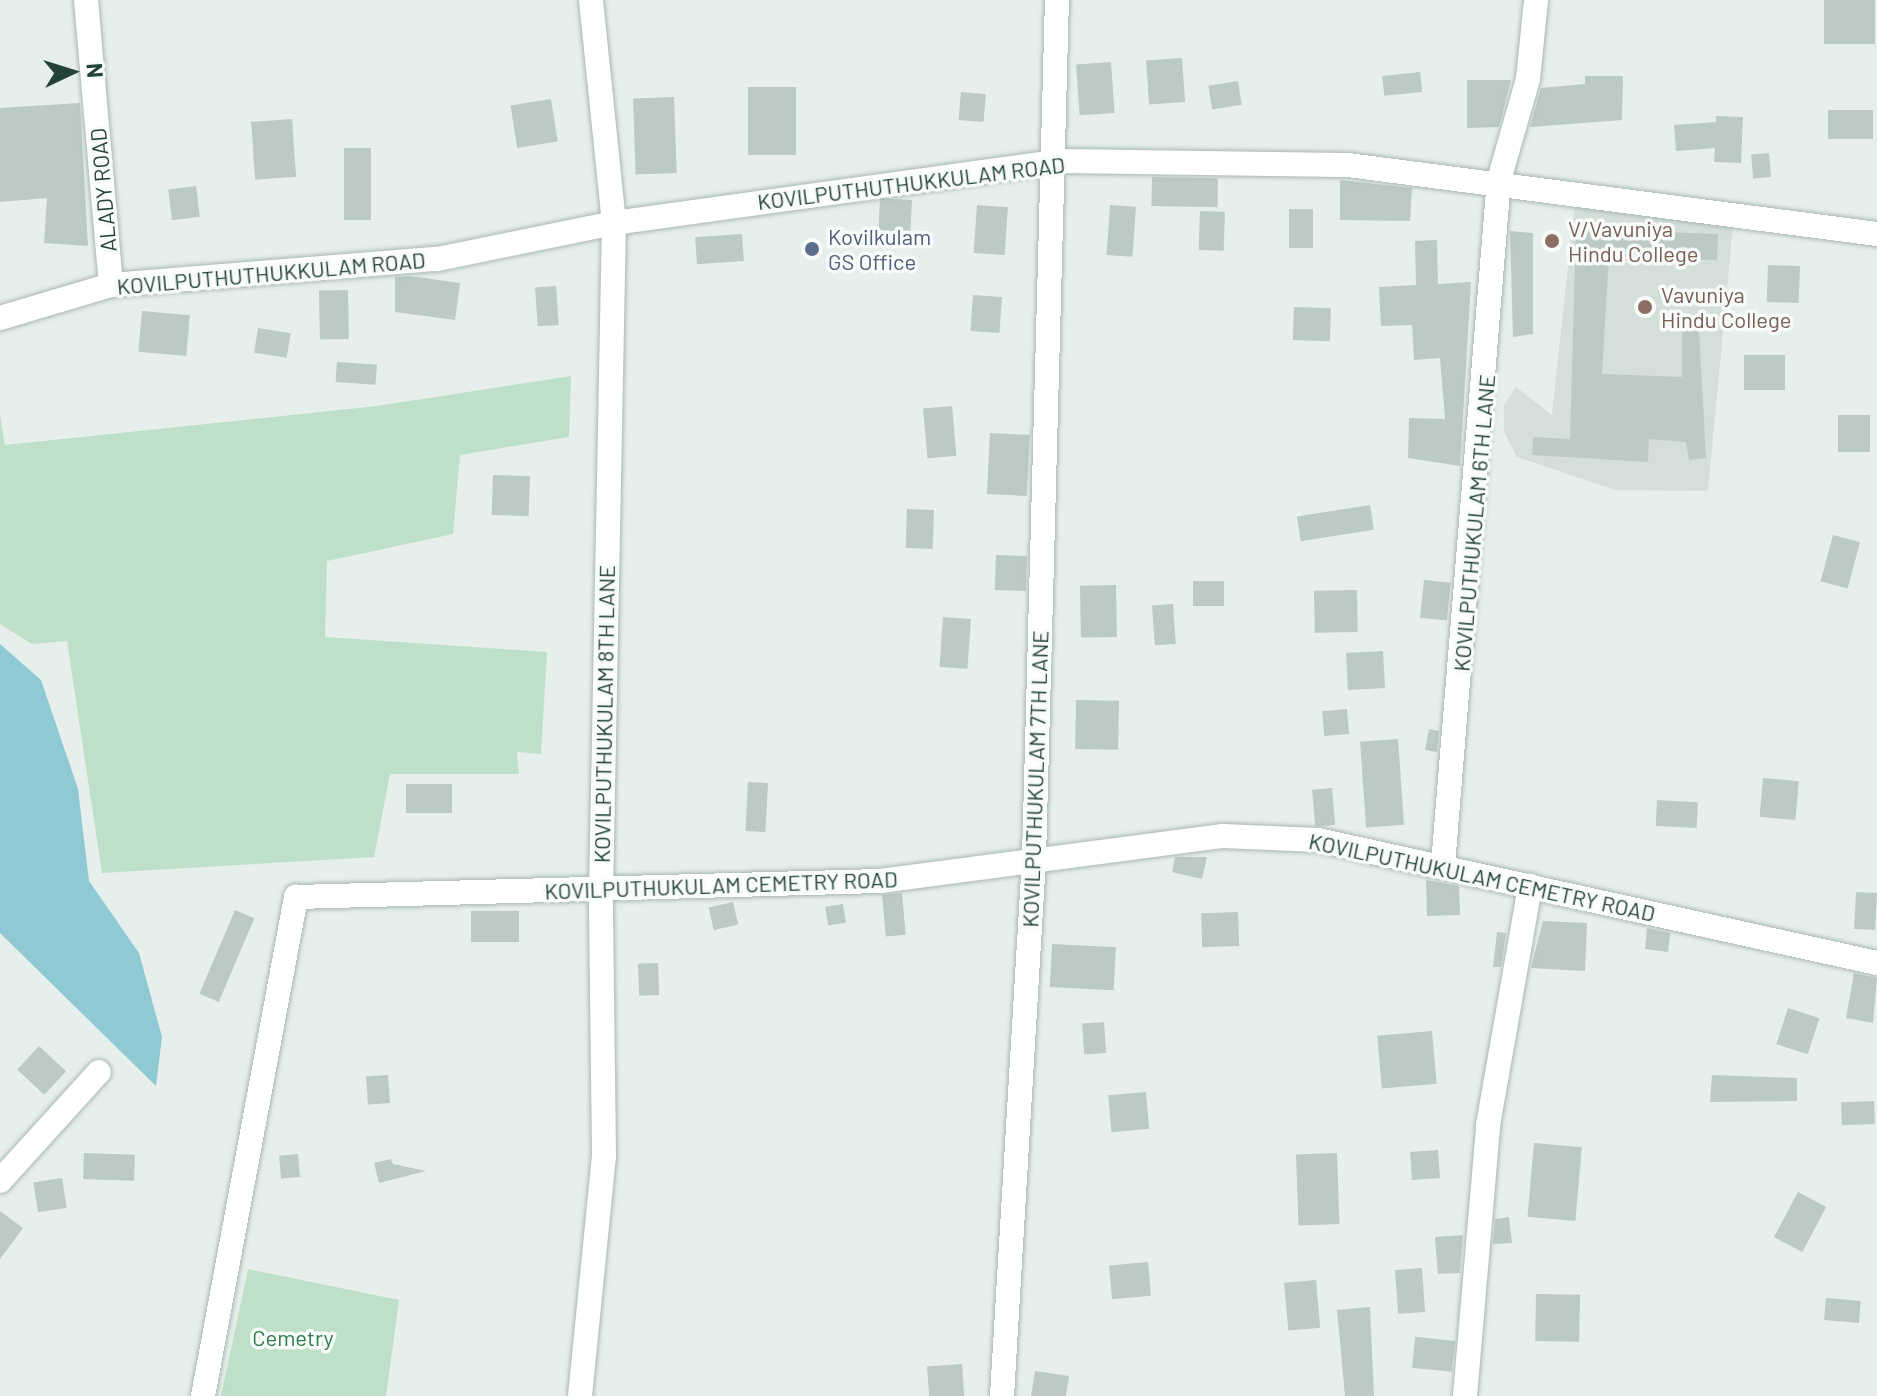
<!DOCTYPE html>
<html>
<head>
<meta charset="utf-8">
<style>
  body { margin:0 }
  #map { position:relative; width:1877px; height:1396px; overflow:hidden; background:#e6efeb; font-family:Barlow,sans-serif }
  div>[style] { position:absolute }
  [style*='--x'] { left:calc(var(--x)*1px); top:calc(var(--y)*1px); width:calc(var(--w)*1px); rotate:calc(var(--a)*1deg) }
  .built>* { inset:0; background:#d4dfda }
  .green>* { inset:0; background:#bfe0c8 }
  .water>* { inset:0; background:#8ec9d4 }
  .building>* { inset:0; background:#bbcac4; transform-origin:0 0 }
  .roads { filter:drop-shadow(0 0 2px #a8b8b2) drop-shadow(0 0 2px #a8b8b2) }
  .minor>* { height:24px; margin:-12px; padding:0 12px; transform-origin:12px; border-radius:12px; background:#fff }
  .dots>* { width:22px; height:22px; translate:-50% -50%; box-sizing:border-box; border:4px solid #f7fbf9; border-radius:50% }
  span { translate:-50% -50%; white-space:nowrap; text-align:center; line-height:1.15; -webkit-text-stroke:7px #f7fbf9; paint-order:stroke }
  .street-label { font-size:22px; color:#24423a }
  .education-label { font-size:22px; color:#785e54 }
  .left { translate:0 -50%; text-align:left }
  .service-label { font-size:22px; color:#4e5e75 }
  .park-label { font-size:22px; color:#2d7a4b }
  .north { position:absolute; left:32px; top:32px; width:80px; height:80px; -webkit-text-stroke:6px #f7fbf9; paint-order:stroke; rotate:86deg; font-size:22px; font-weight:700; line-height:32px; text-align:center; color:#24423a }
  .north::after { content:''; display:block; margin:auto; width:28px; height:36px; background:#24423a; clip-path:polygon(50% 0,100% 100%,50% 72%,0 100%) }
</style>
</head>
<body>
<div id="map">
  <div class="built">
    <i style="clip-path:polygon(1576px 192px,1733px 226px,1708px 491px,1615px 490px,1517px 457px,1504px 432px,1504px 405px,1516px 387px,1552px 415px)"></i>
  </div>
  <div class="green">
    <i style="clip-path:polygon(571px 376px,569px 437px,460px 455px,453px 534px,327px 561px,325px 637px,547px 652px,541px 754px,517px 752px,519px 774px,390px 774px,374px 857px,102px 873px,67px 641px,32px 644px,0 624px,0 415px,5px 445px,377px 406px)"></i>
    <i style="clip-path:polygon(248px 1269px,399px 1300px,386px 1396px,221px 1396px)"></i>
  </div>
  <div class="water">
    <i style="clip-path:polygon(0 644px,41px 680px,78px 789px,89px 881px,139px 953px,162px 1037px,156px 1086px,0 933px)"></i>
  </div>
  <div class="building">
    <i style="left:1824px;top:0;width:51px;height:44px"></i>
    <i style="left:1182px;top:58px;width:44px;height:36px;rotate:86deg"></i>
    <i style="left:1111px;top:62px;width:51px;height:35px;rotate:86deg"></i>
    <i style="left:1420px;top:72px;width:20px;height:38px;rotate:84deg"></i>
    <i style="clip-path:polygon(1585px 76px,1623px 76px,1622px 120px,1530px 127px,1541px 88px,1585px 84px)"></i>
    <i style="clip-path:polygon(1467px 80px,1511px 80px,1499px 127px,1467px 128px)"></i>
    <i style="left:1238px;top:81px;width:24px;height:30px;rotate:81deg"></i>
    <i style="left:748px;top:87px;width:48px;height:68px"></i>
    <i style="left:961px;top:92px;width:25px;height:28px;rotate:5deg"></i>
    <i style="left:674px;top:97px;width:76px;height:41px;rotate:88deg"></i>
    <i style="left:551px;top:99px;width:43px;height:41px;rotate:81deg"></i>
    <i style="clip-path:polygon(80px 103px,88px 246px,44px 243px,47px 198px,0 202px,0 108px)"></i>
    <i style="left:1873px;top:110px;width:29px;height:45px;rotate:90deg"></i>
    <i style="clip-path:polygon(1716px 116px,1743px 117px,1741px 163px,1714px 162px,1715px 148px,1676px 151px,1674px 125px,1716px 122px)"></i>
    <i style="left:292px;top:119px;width:58px;height:41px;rotate:86deg"></i>
    <i style="left:344px;top:148px;width:27px;height:72px"></i>
    <i style="left:1769px;top:153px;width:24px;height:18px;rotate:85deg"></i>
    <i style="left:1152px;top:177px;width:66px;height:29px;rotate:1deg"></i>
    <i style="clip-path:polygon(1340px 180px,1412px 188px,1410px 221px,1340px 220px)"></i>
    <i style="left:196px;top:186px;width:31px;height:28px;rotate:83deg"></i>
    <i style="left:912px;top:200px;width:37px;height:32px;rotate:93deg"></i>
    <i style="left:977px;top:205px;width:31px;height:48px;rotate:4deg"></i>
    <i style="left:1110px;top:205px;width:26px;height:50px;rotate:4deg"></i>
    <i style="left:1289px;top:209px;width:24px;height:39px"></i>
    <i style="left:1200px;top:211px;width:25px;height:39px;rotate:2deg"></i>
    <i style="clip-path:polygon(1576px 229px,1718px 234px,1717px 260px,1609px 256px,1602px 374px,1682px 377px,1682px 331px,1699px 330px,1706px 458px,1689px 460px,1686px 442px,1649px 439px,1648px 462px,1532px 455px,1533px 437px,1570px 439px)"></i>
    <i style="clip-path:polygon(1510px 231px,1533px 233px,1533px 334px,1513px 337px)"></i>
    <i style="left:742px;top:234px;width:27px;height:47px;rotate:86deg"></i>
    <i style="clip-path:polygon(1437px 240px,1438px 284px,1471px 282px,1460px 466px,1408px 458px,1409px 418px,1445px 419px,1440px 358px,1414px 360px,1412px 325px,1381px 326px,1379px 287px,1416px 285px,1415px 241px)"></i>
    <i style="left:1768px;top:265px;width:32px;height:37px;rotate:2deg"></i>
    <i style="clip-path:polygon(410px 276px,460px 283px,455px 320px,395px 312px,395px 277px)"></i>
    <i style="left:556px;top:286px;width:39px;height:21px;rotate:86deg"></i>
    <i style="left:348px;top:290px;width:49px;height:29px;rotate:89deg"></i>
    <i style="left:973px;top:295px;width:29px;height:36px;rotate:4deg"></i>
    <i style="left:1294px;top:307px;width:37px;height:33px;rotate:2deg"></i>
    <i style="left:142px;top:311px;width:48px;height:41px;rotate:5deg"></i>
    <i style="left:258px;top:328px;width:33px;height:25px;rotate:9deg"></i>
    <i style="left:1744px;top:355px;width:41px;height:35px"></i>
    <i style="left:337px;top:362px;width:40px;height:20px;rotate:4deg"></i>
    <i style="left:952px;top:406px;width:50px;height:29px;rotate:85deg"></i>
    <i style="left:1838px;top:415px;width:32px;height:37px"></i>
    <i style="left:990px;top:433px;width:40px;height:61px;rotate:3deg"></i>
    <i style="left:493px;top:475px;width:37px;height:40px;rotate:2deg"></i>
    <i style="left:1370px;top:505px;width:25px;height:74px;rotate:81deg"></i>
    <i style="left:907px;top:509px;width:27px;height:39px;rotate:2deg"></i>
    <i style="left:1833px;top:535px;width:28px;height:48px;rotate:15deg"></i>
    <i style="left:996px;top:555px;width:31px;height:35px;rotate:2deg"></i>
    <i style="left:1424px;top:580px;width:27px;height:38px;rotate:6deg"></i>
    <i style="left:1193px;top:581px;width:31px;height:25px"></i>
    <i style="left:1116px;top:585px;width:52px;height:36px;rotate:89deg"></i>
    <i style="left:1357px;top:590px;width:42px;height:43px;rotate:89deg"></i>
    <i style="left:1173px;top:604px;width:40px;height:21px;rotate:86deg"></i>
    <i style="left:943px;top:617px;width:28px;height:50px;rotate:4deg"></i>
    <i style="left:1383px;top:651px;width:37px;height:37px;rotate:87deg"></i>
    <i style="left:1076px;top:700px;width:43px;height:49px;rotate:1deg"></i>
    <i style="left:1347px;top:709px;width:25px;height:25px;rotate:85deg"></i>
    <i style="clip-path:polygon(1429px 729px,1439px 731px,1437px 752px,1425px 750px)"></i>
    <i style="left:1398px;top:739px;width:86px;height:38px;rotate:86deg"></i>
    <i style="left:1763px;top:778px;width:36px;height:39px;rotate:5deg"></i>
    <i style="left:748px;top:782px;width:20px;height:49px;rotate:3deg"></i>
    <i style="left:406px;top:784px;width:46px;height:29px"></i>
    <i style="left:1332px;top:788px;width:37px;height:20px;rotate:85deg"></i>
    <i style="left:1657px;top:800px;width:41px;height:26px;rotate:3deg"></i>
    <i style="clip-path:polygon(1175px 857px,1207px 857px,1202px 879px,1172px 872px)"></i>
    <i style="clip-path:polygon(1426px 880px,1459px 886px,1460px 915px,1427px 916px)"></i>
    <i style="left:1856px;top:892px;width:21px;height:37px;rotate:3deg"></i>
    <i style="left:902px;top:893px;width:42px;height:20px;rotate:85deg"></i>
    <i style="left:733px;top:902px;width:23px;height:25px;rotate:77deg"></i>
    <i style="left:843px;top:904px;width:19px;height:18px;rotate:81deg"></i>
    <i style="left:235px;top:910px;width:21px;height:91px;rotate:23deg"></i>
    <i style="left:519px;top:911px;width:31px;height:48px;rotate:90deg"></i>
    <i style="left:1238px;top:912px;width:34px;height:37px;rotate:88deg"></i>
    <i style="clip-path:polygon(1543px 921px,1587px 923px,1585px 971px,1531px 968px)"></i>
    <i style="clip-path:polygon(1647px 928px,1670px 933px,1668px 952px,1645px 949px)"></i>
    <i style="clip-path:polygon(1497px 932px,1506px 933px,1501px 967px,1493px 967px)"></i>
    <i style="left:1052px;top:944px;width:64px;height:43px;rotate:3deg"></i>
    <i style="left:658px;top:963px;width:32px;height:20px;rotate:88deg"></i>
    <i style="clip-path:polygon(1854px 973px,1877px 978px,1873px 1023px,1846px 1018px)"></i>
    <i style="left:1788px;top:1008px;width:33px;height:38px;rotate:18deg"></i>
    <i style="left:1104px;top:1022px;width:31px;height:22px;rotate:86deg"></i>
    <i style="left:1432px;top:1031px;width:53px;height:55px;rotate:85deg"></i>
    <i style="left:39px;top:1046px;width:37px;height:32px;rotate:43deg"></i>
    <i style="left:388px;top:1075px;width:28px;height:22px;rotate:86deg"></i>
    <i style="clip-path:polygon(1712px 1075px,1797px 1078px,1797px 1101px,1710px 1102px)"></i>
    <i style="left:1146px;top:1092px;width:37px;height:38px;rotate:85deg"></i>
    <i style="left:1874px;top:1101px;width:23px;height:33px;rotate:88deg"></i>
    <i style="left:1534px;top:1143px;width:48px;height:74px;rotate:5deg"></i>
    <i style="left:1438px;top:1150px;width:28px;height:28px;rotate:86deg"></i>
    <i style="left:84px;top:1153px;width:51px;height:26px;rotate:2deg"></i>
    <i style="left:1337px;top:1153px;width:71px;height:41px;rotate:88deg"></i>
    <i style="left:298px;top:1154px;width:23px;height:19px;rotate:85deg"></i>
    <i style="clip-path:polygon(391px 1159px,393px 1164px,426px 1171px,379px 1183px,374px 1163px)"></i>
    <i style="left:62px;top:1178px;width:30px;height:29px;rotate:81deg"></i>
    <i style="left:1798px;top:1192px;width:32px;height:51px;rotate:28deg"></i>
    <i style="clip-path:polygon(0 1211px,23px 1228px,0 1259px)"></i>
    <i style="clip-path:polygon(1509px 1217px,1512px 1243px,1493px 1244px,1495px 1219px)"></i>
    <i style="clip-path:polygon(1463px 1235px,1460px 1273px,1438px 1274px,1435px 1237px)"></i>
    <i style="left:1148px;top:1262px;width:34px;height:39px;rotate:85deg"></i>
    <i style="left:1422px;top:1268px;width:44px;height:27px;rotate:86deg"></i>
    <i style="left:1316px;top:1280px;width:48px;height:32px;rotate:85deg"></i>
    <i style="left:1536px;top:1294px;width:44px;height:47px;rotate:1deg"></i>
    <i style="left:1826px;top:1298px;width:35px;height:22px;rotate:5deg"></i>
    <i style="clip-path:polygon(1370px 1307px,1374px 1396px,1345px 1396px,1337px 1310px)"></i>
    <i style="left:1455px;top:1341px;width:31px;height:40px;rotate:96deg"></i>
    <i style="left:962px;top:1364px;width:32px;height:35px;rotate:86deg"></i>
    <i style="clip-path:polygon(1035px 1371px,1069px 1376px,1066px 1396px,1031px 1396px)"></i>
  </div>
  <div class="roads">
    <div class="minor">
      <i style="--x:86;--y:0;--w:286;--a:85"></i>
      <i style="--x:0;--y:318;--w:116;--a:-16.6"></i>
      <i style="--x:111;--y:285;--w:327;--a:-4.6"></i>
      <i style="--x:437;--y:259;--w:181;--a:-11.5"></i>
      <i style="--x:614;--y:223;--w:448;--a:-7.9"></i>
      <i style="--x:1058;--y:161;--w:290;--a:0.8"></i>
      <i style="--x:1348;--y:165;--w:533;--a:7.43"></i>
      <i style="--x:1443;--y:865;--w:687;--a:-85.33"></i>
      <i style="--x:1499;--y:180;--w:105;--a:-74"></i>
      <i style="--x:1528;--y:79;--w:79;--a:-84.2"></i>
      <i style="--x:0;--y:1181;--w:147;--a:-47.8"></i>
      <i style="--x:203;--y:1396;--w:508;--a:-79.44"></i>
      <i style="--x:296;--y:897;--w:584;--a:-1.57"></i>
      <i style="--x:880;--y:881;--w:346;--a:-7.5"></i>
      <i style="--x:1223;--y:836;--w:95;--a:2.4"></i>
      <i style="--x:1318;--y:840;--w:572;--a:12.41"></i>
      <i style="--x:580;--y:1396;--w:241;--a:-84.3"></i>
      <i style="--x:604;--y:1156;--w:264;--a:-90.7"></i>
      <i style="--x:601;--y:892;--w:669;--a:-88.89"></i>
      <i style="--x:614;--y:223;--w:224;--a:-95.9"></i>
      <i style="--x:1002;--y:1396;--w:538;--a:-86.59"></i>
      <i style="--x:1034;--y:859;--w:859;--a:-88.47"></i>
      <i style="--x:1465;--y:1396;--w:272;--a:-85.1"></i>
      <i style="--x:1488;--y:1125;--w:243;--a:-80"></i>
    </div>
  </div>
  <div class="dots">
    <i style="left:1552px;top:241px;background:#8d6e63"></i>
    <i style="left:812px;top:249px;background:#5c6f8a"></i>
    <i style="left:1645px;top:307px;background:#8d6e63"></i>
  </div>
  <div class="street-label">
    <span style="left:911px;top:183px;rotate:-7deg">KOVILPUTHUTHUKKULAM ROAD</span>
    <span style="left:103px;top:190px;rotate:-95deg">ALADY ROAD</span>
    <span style="left:271px;top:273px;rotate:-5deg">KOVILPUTHUTHUKKULAM ROAD</span>
    <span style="left:1474px;top:523px;rotate:-85deg">KOVILPUTHUKULAM 6TH LANE</span>
    <span style="left:604px;top:714px;rotate:-89deg">KOVILPUTHUKULAM 8TH LANE</span>
    <span style="left:1035px;top:779px;rotate:-88deg">KOVILPUTHUKULAM 7TH LANE</span>
    <span style="left:1482px;top:877px;rotate:12deg">KOVILPUTHUKULAM CEMETRY ROAD</span>
    <span style="left:721px;top:885px;rotate:-2deg">KOVILPUTHUKULAM CEMETRY ROAD</span>
  </div>
  <div class="education-label">
    <span class="left" style="left:1568px;top:241px">V/Vavuniya<br>Hindu College</span>
    <span class="left" style="left:1661px;top:307px">Vavuniya<br>Hindu College</span>
  </div>
  <div class="service-label">
    <span class="left" style="left:828px;top:249px">Kovilkulam<br>GS Office</span>
  </div>
  <div class="park-label">
    <span style="left:293px;top:1338px">Cemetry</span>
  </div>
  <div class="north">N</div>
</div>
</body>
</html>
